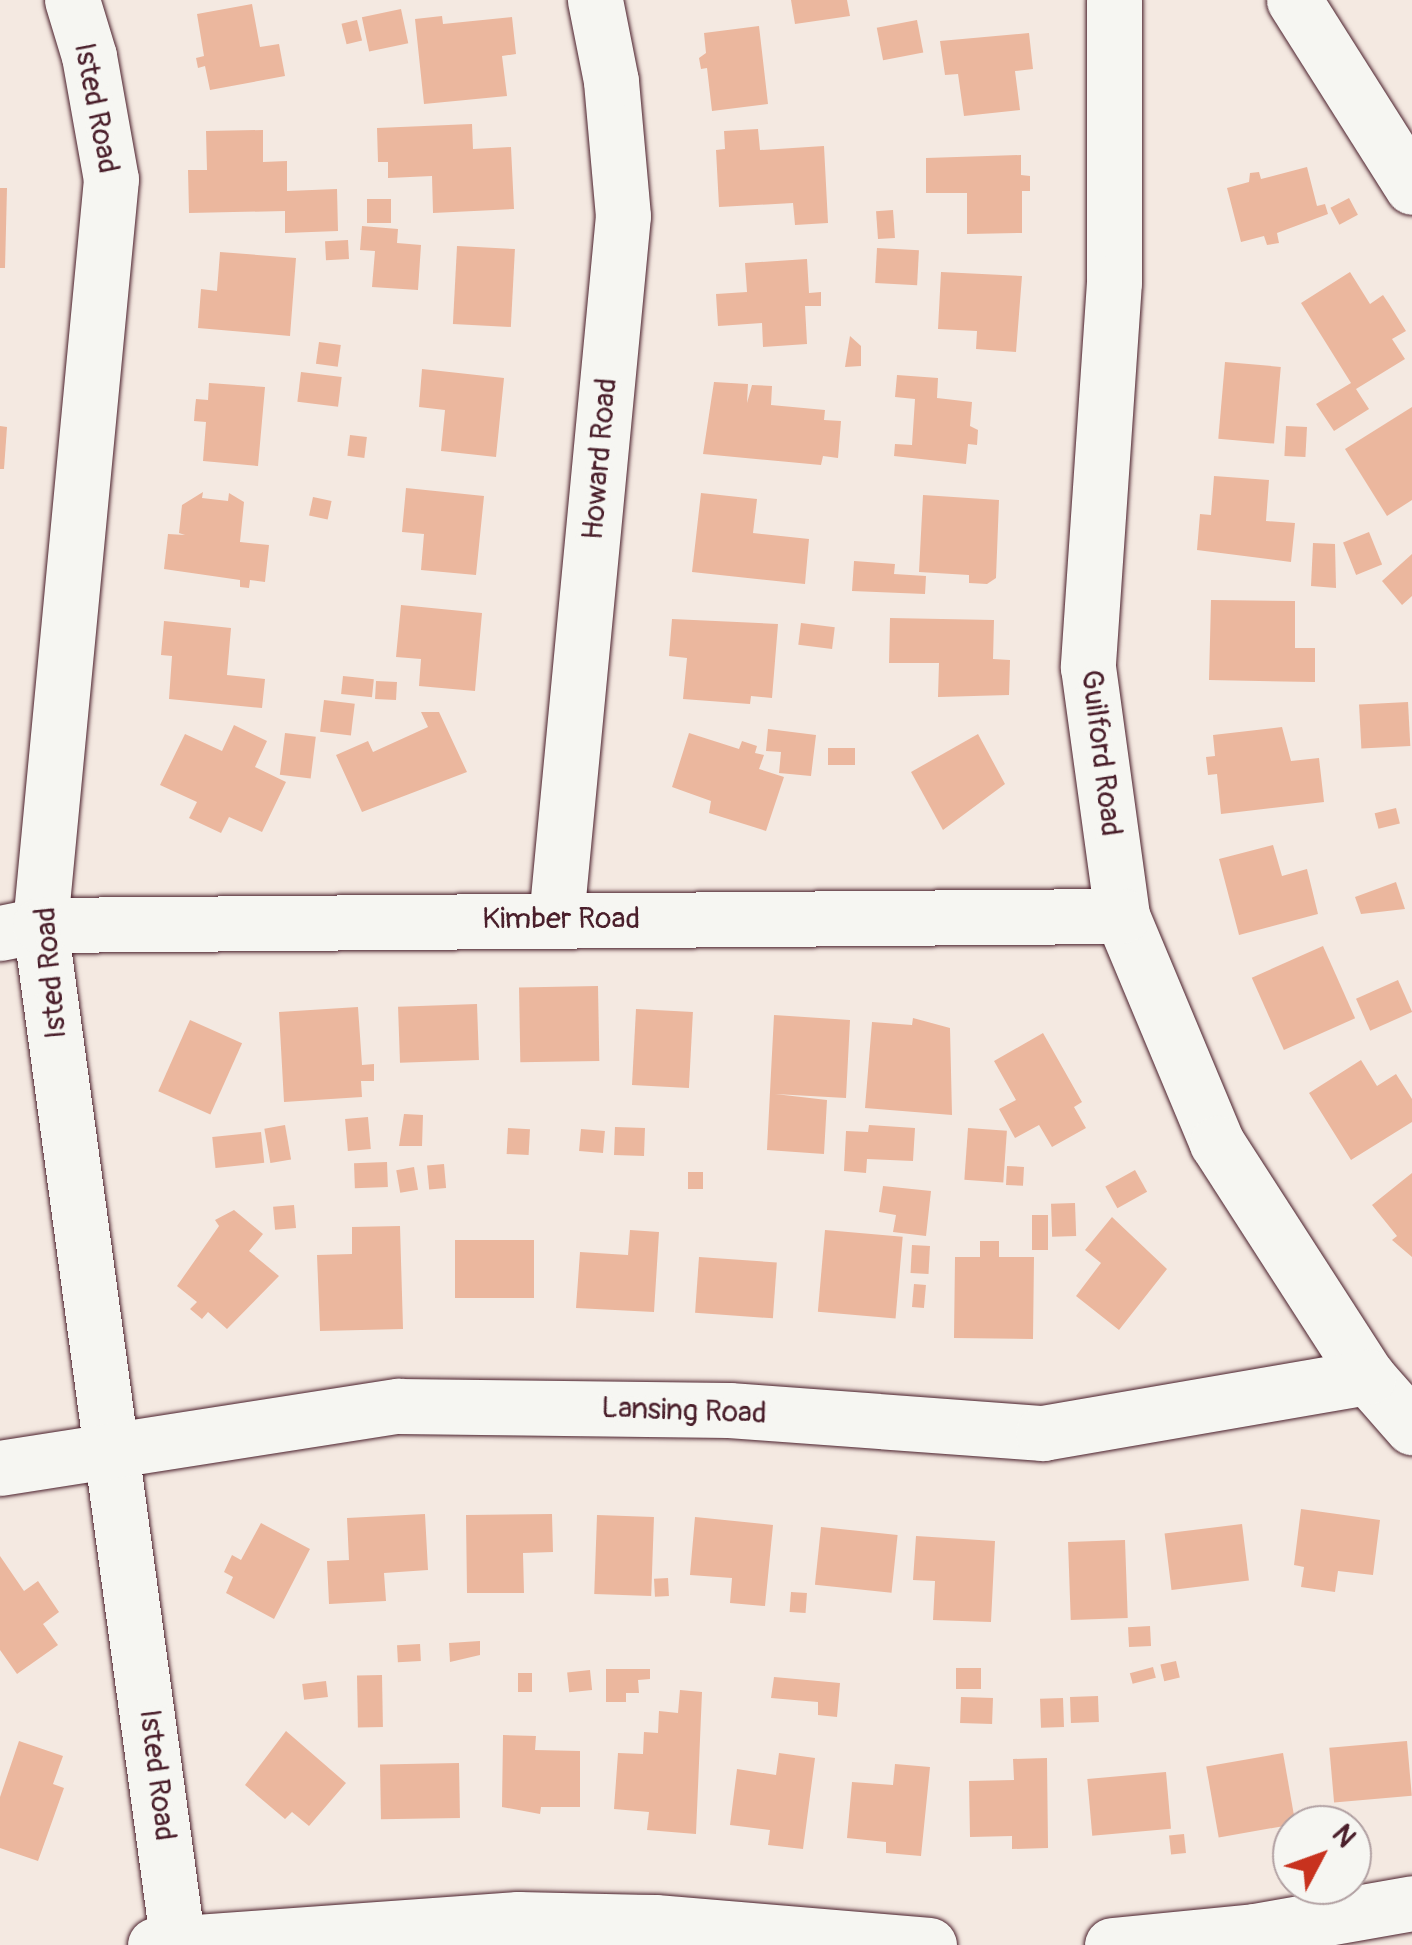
<!DOCTYPE html>
<html>
<head>
<meta charset="utf-8">
<style>
  body { margin:0 }
  #map { position:relative; width:1412px; height:1945px; overflow:hidden; background:#f4e9e1; font-family:Pangolin,sans-serif }
  div>[style] { position:absolute }
  [style*='--x'] { left:calc(var(--x)*1px); top:calc(var(--y)*1px); width:calc(var(--w)*1px); rotate:calc(var(--a)*1deg) }
  .building>* { inset:0; background:#ebb79e; transform-origin:0 0 }
  .roads { filter:drop-shadow(0 0 2px #4a1f2b) drop-shadow(0 0 2px #4a1f2b) }
  .minor>* { height:55px; margin:-27.5px; padding:0 27.5px; transform-origin:27.5px; border-radius:27.5px; background:#f6f6f2 }
  span { translate:-50% -50%; white-space:nowrap; text-align:center; line-height:1.15; -webkit-text-stroke:10px #f6f6f2; paint-order:stroke }
  .street-label { font-size:30px; color:#4a1f2b }
  .north { position:absolute; left:1272px; top:1805px; width:100px; height:100px; box-sizing:border-box; background:#f6f6f2; border:2px solid #b1a0a2; border-radius:50%; rotate:49deg; font-size:28px; font-weight:700; line-height:40px; text-align:center; color:#4a1f2b }
  .north::after { content:''; display:block; margin:auto; width:35px; height:45px; background:#c8321e; clip-path:polygon(50% 0,100% 100%,50% 72%,0 100%) }
</style>
</head>
<body>
<div id="map">
  <div class="building">
    <i style="clip-path:polygon(791px 0,847px 0,850px 16px,795px 24px)"></i>
    <i style="clip-path:polygon(252px 4px,260px 47px,279px 44px,285px 76px,210px 90px,205px 66px,198px 68px,196px 58px,204px 56px,197px 14px)"></i>
    <i style="left:401px;top:9px;width:35px;height:40px;rotate:78deg"></i>
    <i style="clip-path:polygon(442px 16px,443px 24px,512px 17px,516px 54px,502px 56px,507px 96px,424px 104px,415px 19px)"></i>
    <i style="left:357px;top:20px;width:21px;height:16px;rotate:76deg"></i>
    <i style="left:917px;top:20px;width:33px;height:41px;rotate:79deg"></i>
    <i style="clip-path:polygon(759px 26px,768px 104px,712px 111px,707px 68px,701px 69px,699px 58px,706px 53px,704px 33px)"></i>
    <i style="clip-path:polygon(1029px 33px,1033px 69px,1015px 71px,1020px 110px,964px 116px,958px 74px,945px 75px,940px 41px)"></i>
    <i style="clip-path:polygon(472px 124px,473px 149px,511px 147px,514px 209px,433px 213px,432px 176px,388px 178px,388px 162px,378px 162px,377px 128px)"></i>
    <i style="clip-path:polygon(758px 129px,760px 150px,824px 146px,828px 223px,795px 225px,793px 203px,719px 207px,716px 150px,725px 149px,724px 131px)"></i>
    <i style="clip-path:polygon(263px 130px,263px 162px,287px 161px,287px 191px,337px 189px,338px 231px,285px 233px,285px 211px,189px 213px,188px 170px,207px 170px,206px 131px)"></i>
    <i style="clip-path:polygon(1021px 155px,1021px 175px,1030px 176px,1030px 191px,1022px 191px,1022px 233px,967px 234px,967px 193px,926px 193px,926px 158px)"></i>
    <i style="clip-path:polygon(1307px 167px,1317px 206px,1325px 204px,1328px 214px,1277px 233px,1279px 243px,1267px 245px,1264px 236px,1241px 242px,1227px 188px,1249px 182px,1250px 173px,1259px 172px,1261px 179px)"></i>
    <i style="clip-path:polygon(0 188px,7px 188px,5px 268px,0 268px)"></i>
    <i style="left:1349px;top:198px;width:19px;height:21px;rotate:62deg"></i>
    <i style="left:367px;top:199px;width:24px;height:24px"></i>
    <i style="left:893px;top:210px;width:28px;height:17px;rotate:86deg"></i>
    <i style="clip-path:polygon(362px 226px,398px 229px,397px 243px,421px 245px,418px 290px,372px 287px,375px 251px,360px 250px)"></i>
    <i style="left:348px;top:240px;width:19px;height:23px;rotate:87deg"></i>
    <i style="left:457px;top:246px;width:58px;height:78px;rotate:3deg"></i>
    <i style="left:877px;top:248px;width:42px;height:35px;rotate:3deg"></i>
    <i style="clip-path:polygon(220px 252px,296px 258px,290px 336px,198px 328px,201px 289px,217px 291px)"></i>
    <i style="clip-path:polygon(807px 259px,809px 293px,821px 292px,821px 306px,805px 306px,807px 344px,763px 347px,762px 323px,718px 326px,716px 294px,747px 292px,745px 263px)"></i>
    <i style="clip-path:polygon(941px 272px,1022px 276px,1016px 352px,976px 349px,977px 331px,938px 329px)"></i>
    <i style="clip-path:polygon(1350px 272px,1370px 304px,1383px 295px,1389px 304px,1406px 331px,1392px 339px,1405px 359px,1356px 389px,1369px 409px,1334px 431px,1316px 404px,1351px 383px,1301px 303px)"></i>
    <i style="clip-path:polygon(850px 336px,861px 346px,861px 366px,845px 367px)"></i>
    <i style="left:319px;top:342px;width:22px;height:22px;rotate:8deg"></i>
    <i style="left:1225px;top:362px;width:56px;height:77px;rotate:5deg"></i>
    <i style="clip-path:polygon(422px 369px,504px 378px,496px 457px,441px 451px,445px 410px,419px 407px)"></i>
    <i style="left:301px;top:372px;width:41px;height:30px;rotate:7deg"></i>
    <i style="clip-path:polygon(897px 375px,938px 378px,937px 398px,972px 402px,970px 426px,978px 430px,977px 445px,968px 444px,966px 464px,894px 456px,895px 444px,912px 445px,915px 399px,895px 397px)"></i>
    <i style="clip-path:polygon(714px 382px,748px 384px,747px 403px,752px 385px,772px 386px,771px 405px,825px 410px,824px 420px,841px 421px,838px 458px,823px 456px,821px 465px,703px 454px)"></i>
    <i style="clip-path:polygon(209px 383px,265px 387px,258px 466px,203px 461px,206px 422px,194px 421px,195px 408px,196px 399px,208px 400px)"></i>
    <i style="clip-path:polygon(1412px 407px,1412px 500px,1387px 516px,1345px 449px)"></i>
    <i style="clip-path:polygon(0 426px,7px 427px,4px 469px,0 469px)"></i>
    <i style="left:1286px;top:426px;width:21px;height:30px;rotate:3deg"></i>
    <i style="left:350px;top:435px;width:17px;height:21px;rotate:7deg"></i>
    <i style="clip-path:polygon(1214px 476px,1269px 480px,1266px 521px,1295px 523px,1291px 562px,1197px 550px,1200px 514px,1211px 515px)"></i>
    <i style="clip-path:polygon(406px 488px,484px 496px,476px 575px,421px 570px,424px 534px,402px 532px)"></i>
    <i style="clip-path:polygon(203px 492px,202px 498px,228px 501px,229px 493px,244px 502px,240px 542px,269px 545px,265px 582px,250px 580px,249px 588px,240px 587px,240px 580px,164px 569px,168px 534px,185px 535px,179px 533px,182px 505px)"></i>
    <i style="clip-path:polygon(701px 493px,757px 499px,753px 533px,809px 539px,805px 584px,692px 572px)"></i>
    <i style="clip-path:polygon(923px 495px,999px 500px,996px 578px,987px 584px,969px 583px,969px 575px,919px 572px)"></i>
    <i style="left:313px;top:497px;width:19px;height:19px;rotate:12deg"></i>
    <i style="left:1369px;top:532px;width:35px;height:28px;rotate:68deg"></i>
    <i style="clip-path:polygon(1313px 543px,1335px 544px,1336px 588px,1311px 586px)"></i>
    <i style="clip-path:polygon(1412px 554px,1412px 596px,1402px 605px,1382px 581px)"></i>
    <i style="clip-path:polygon(854px 561px,895px 564px,894px 574px,926px 576px,925px 594px,852px 591px)"></i>
    <i style="clip-path:polygon(1211px 600px,1295px 601px,1295px 648px,1315px 648px,1315px 682px,1209px 680px)"></i>
    <i style="clip-path:polygon(401px 605px,482px 613px,475px 691px,419px 686px,421px 659px,396px 657px)"></i>
    <i style="clip-path:polygon(890px 618px,994px 620px,993px 659px,1010px 660px,1009px 695px,938px 697px,939px 663px,889px 663px)"></i>
    <i style="clip-path:polygon(672px 619px,778px 624px,772px 698px,751px 696px,750px 704px,683px 699px,687px 658px,669px 656px)"></i>
    <i style="clip-path:polygon(164px 621px,231px 628px,227px 675px,265px 679px,262px 708px,169px 699px,172px 656px,161px 655px)"></i>
    <i style="left:801px;top:623px;width:34px;height:22px;rotate:7deg"></i>
    <i style="left:343px;top:676px;width:31px;height:18px;rotate:6deg"></i>
    <i style="left:376px;top:681px;width:21px;height:18px;rotate:3deg"></i>
    <i style="left:324px;top:700px;width:31px;height:32px;rotate:7deg"></i>
    <i style="left:1408px;top:702px;width:44px;height:49px;rotate:87deg"></i>
    <i style="clip-path:polygon(421px 712px,439px 712px,467px 772px,362px 812px,336px 755px,368px 741px,373px 752px,428px 727px)"></i>
    <i style="clip-path:polygon(234px 725px,267px 741px,255px 767px,286px 782px,262px 832px,229px 817px,221px 833px,189px 818px,197px 802px,160px 785px,185px 734px,222px 751px)"></i>
    <i style="clip-path:polygon(1282px 727px,1291px 761px,1319px 758px,1324px 802px,1221px 814px,1217px 774px,1208px 775px,1206px 757px,1215px 756px,1213px 735px)"></i>
    <i style="clip-path:polygon(768px 729px,816px 735px,811px 776px,779px 773px,781px 752px,766px 751px)"></i>
    <i style="left:285px;top:733px;width:31px;height:42px;rotate:7deg"></i>
    <i style="clip-path:polygon(689px 733px,739px 749px,742px 741px,757px 746px,755px 753px,764px 755px,759px 769px,784px 777px,766px 831px,709px 813px,711px 801px,672px 787px)"></i>
    <i style="clip-path:polygon(978px 734px,1005px 784px,943px 830px,911px 772px)"></i>
    <i style="left:828px;top:748px;width:27px;height:17px"></i>
    <i style="left:1396px;top:808px;width:16px;height:22px;rotate:76deg"></i>
    <i style="clip-path:polygon(1273px 845px,1282px 876px,1307px 869px,1318px 914px,1239px 935px,1219px 859px)"></i>
    <i style="clip-path:polygon(1396px 882px,1405px 909px,1361px 914px,1355px 897px)"></i>
    <i style="left:1323px;top:946px;width:79px;height:78px;rotate:66deg"></i>
    <i style="left:1398px;top:980px;width:35px;height:46px;rotate:66deg"></i>
    <i style="left:598px;top:986px;width:75px;height:79px;rotate:89deg"></i>
    <i style="left:477px;top:1004px;width:56px;height:79px;rotate:88deg"></i>
    <i style="clip-path:polygon(358px 1007px,362px 1065px,374px 1064px,374px 1081px,361px 1081px,362px 1097px,284px 1102px,279px 1012px)"></i>
    <i style="left:636px;top:1009px;width:57px;height:76px;rotate:3deg"></i>
    <i style="clip-path:polygon(774px 1015px,850px 1020px,846px 1098px,775px 1094px,827px 1100px,824px 1154px,767px 1150px)"></i>
    <i style="clip-path:polygon(913px 1018px,950px 1028px,952px 1115px,865px 1108px,872px 1022px,912px 1025px)"></i>
    <i style="left:190px;top:1020px;width:57px;height:78px;rotate:24deg"></i>
    <i style="clip-path:polygon(1043px 1033px,1082px 1102px,1074px 1107px,1086px 1128px,1052px 1147px,1039px 1125px,1015px 1138px,999px 1109px,1016px 1100px,994px 1061px)"></i>
    <i style="clip-path:polygon(1361px 1060px,1377px 1086px,1396px 1074px,1412px 1099px,1412px 1122px,1351px 1160px,1309px 1093px)"></i>
    <i style="clip-path:polygon(404px 1114px,423px 1115px,422px 1146px,399px 1146px)"></i>
    <i style="left:368px;top:1117px;width:32px;height:23px;rotate:85deg"></i>
    <i style="left:285px;top:1125px;width:35px;height:21px;rotate:80deg"></i>
    <i style="clip-path:polygon(869px 1125px,915px 1128px,913px 1161px,867px 1159px,866px 1173px,844px 1171px,846px 1131px,868px 1132px)"></i>
    <i style="left:615px;top:1127px;width:30px;height:28px;rotate:2deg"></i>
    <i style="left:508px;top:1128px;width:22px;height:26px;rotate:3deg"></i>
    <i style="left:968px;top:1128px;width:39px;height:52px;rotate:4deg"></i>
    <i style="left:581px;top:1129px;width:24px;height:22px;rotate:5deg"></i>
    <i style="left:261px;top:1132px;width:31px;height:49px;rotate:84deg"></i>
    <i style="left:387px;top:1162px;width:25px;height:33px;rotate:88deg"></i>
    <i style="left:444px;top:1164px;width:24px;height:17px;rotate:85deg"></i>
    <i style="left:1007px;top:1166px;width:17px;height:19px;rotate:3deg"></i>
    <i style="left:414px;top:1167px;width:23px;height:18px;rotate:80deg"></i>
    <i style="left:1135px;top:1170px;width:25px;height:34px;rotate:61deg"></i>
    <i style="left:688px;top:1172px;width:15px;height:17px"></i>
    <i style="clip-path:polygon(1412px 1173px,1412px 1257px,1392px 1240px,1397px 1236px,1372px 1205px)"></i>
    <i style="clip-path:polygon(883px 1186px,931px 1191px,926px 1236px,893px 1232px,896px 1215px,879px 1212px)"></i>
    <i style="left:1075px;top:1203px;width:33px;height:24px;rotate:88deg"></i>
    <i style="left:294px;top:1205px;width:23px;height:21px;rotate:85deg"></i>
    <i style="clip-path:polygon(234px 1210px,263px 1234px,249px 1251px,279px 1276px,227px 1329px,208px 1312px,202px 1319px,190px 1309px,197px 1302px,177px 1286px,219px 1226px,215px 1220px)"></i>
    <i style="left:1032px;top:1215px;width:16px;height:35px"></i>
    <i style="clip-path:polygon(1112px 1217px,1167px 1269px,1119px 1330px,1076px 1296px,1101px 1263px,1085px 1250px)"></i>
    <i style="clip-path:polygon(400px 1226px,403px 1329px,320px 1331px,317px 1255px,352px 1254px,352px 1227px)"></i>
    <i style="clip-path:polygon(630px 1230px,659px 1232px,654px 1312px,576px 1308px,580px 1252px,628px 1255px)"></i>
    <i style="left:825px;top:1230px;width:78px;height:82px;rotate:5deg"></i>
    <i style="left:534px;top:1240px;width:58px;height:79px;rotate:90deg"></i>
    <i style="clip-path:polygon(980px 1241px,999px 1241px,999px 1257px,1034px 1257px,1033px 1339px,954px 1338px,955px 1257px,980px 1257px)"></i>
    <i style="left:912px;top:1245px;width:18px;height:28px;rotate:3deg"></i>
    <i style="left:699px;top:1257px;width:78px;height:56px;rotate:4deg"></i>
    <i style="left:914px;top:1284px;width:12px;height:23px;rotate:5deg"></i>
    <i style="clip-path:polygon(1301px 1509px,1380px 1520px,1373px 1575px,1338px 1571px,1335px 1592px,1301px 1587px,1304px 1567px,1294px 1565px)"></i>
    <i style="clip-path:polygon(425px 1514px,428px 1570px,384px 1573px,386px 1601px,329px 1604px,327px 1561px,349px 1560px,347px 1518px)"></i>
    <i style="clip-path:polygon(552px 1514px,553px 1552px,523px 1553px,524px 1593px,467px 1593px,466px 1515px)"></i>
    <i style="left:597px;top:1515px;width:57px;height:79px;rotate:2deg"></i>
    <i style="clip-path:polygon(695px 1517px,773px 1525px,765px 1606px,730px 1603px,732px 1578px,690px 1575px)"></i>
    <i style="clip-path:polygon(261px 1523px,310px 1549px,274px 1619px,226px 1593px,233px 1577px,224px 1572px,232px 1555px,241px 1560px)"></i>
    <i style="left:1242px;top:1524px;width:57px;height:78px;rotate:83deg"></i>
    <i style="left:821px;top:1527px;width:77px;height:58px;rotate:6deg"></i>
    <i style="clip-path:polygon(916px 1536px,995px 1541px,991px 1622px,933px 1620px,935px 1581px,913px 1580px)"></i>
    <i style="left:1125px;top:1540px;width:78px;height:57px;rotate:88deg"></i>
    <i style="clip-path:polygon(0 1556px,24px 1591px,38px 1581px,59px 1612px,43px 1624px,58px 1645px,17px 1674px,0 1650px)"></i>
    <i style="left:668px;top:1578px;width:18px;height:14px;rotate:87deg"></i>
    <i style="left:791px;top:1592px;width:16px;height:20px;rotate:4deg"></i>
    <i style="left:1150px;top:1626px;width:20px;height:22px;rotate:87deg"></i>
    <i style="clip-path:polygon(480px 1641px,480px 1655px,450px 1662px,449px 1643px)"></i>
    <i style="left:420px;top:1644px;width:17px;height:23px;rotate:87deg"></i>
    <i style="left:1176px;top:1661px;width:17px;height:16px;rotate:77deg"></i>
    <i style="left:1153px;top:1667px;width:11px;height:24px;rotate:75deg"></i>
    <i style="left:956px;top:1668px;width:25px;height:21px"></i>
    <i style="clip-path:polygon(606px 1669px,650px 1669px,650px 1679px,638px 1680px,639px 1693px,626px 1693px,626px 1702px,606px 1702px)"></i>
    <i style="left:590px;top:1670px;width:20px;height:23px;rotate:84deg"></i>
    <i style="left:518px;top:1673px;width:14px;height:19px"></i>
    <i style="left:382px;top:1675px;width:52px;height:25px;rotate:89deg"></i>
    <i style="clip-path:polygon(774px 1677px,840px 1683px,837px 1717px,818px 1715px,818px 1702px,771px 1698px)"></i>
    <i style="left:326px;top:1681px;width:16px;height:24px;rotate:83deg"></i>
    <i style="clip-path:polygon(680px 1690px,702px 1692px,696px 1834px,647px 1830px,649px 1812px,614px 1809px,618px 1753px,643px 1754px,644px 1732px,658px 1733px,659px 1711px,678px 1713px)"></i>
    <i style="left:1098px;top:1696px;width:26px;height:28px;rotate:88deg"></i>
    <i style="left:961px;top:1697px;width:32px;height:26px;rotate:2deg"></i>
    <i style="left:1063px;top:1698px;width:29px;height:23px;rotate:88deg"></i>
    <i style="clip-path:polygon(286px 1731px,346px 1783px,309px 1826px,292px 1812px,285px 1819px,245px 1785px)"></i>
    <i style="clip-path:polygon(503px 1735px,536px 1736px,535px 1750px,580px 1751px,580px 1807px,541px 1807px,540px 1814px,502px 1807px)"></i>
    <i style="clip-path:polygon(19px 1741px,63px 1756px,53px 1784px,64px 1788px,38px 1861px,0 1848px,0 1797px)"></i>
    <i style="left:1407px;top:1741px;width:55px;height:78px;rotate:85deg"></i>
    <i style="clip-path:polygon(779px 1753px,815px 1758px,803px 1849px,768px 1845px,770px 1830px,730px 1825px,737px 1769px,776px 1775px)"></i>
    <i style="left:1283px;top:1753px;width:72px;height:78px;rotate:80deg"></i>
    <i style="clip-path:polygon(1047px 1758px,1048px 1848px,1012px 1849px,1012px 1836px,970px 1837px,969px 1781px,1014px 1780px,1013px 1759px)"></i>
    <i style="left:459px;top:1763px;width:55px;height:79px;rotate:89deg"></i>
    <i style="clip-path:polygon(895px 1764px,930px 1767px,921px 1856px,886px 1853px,886px 1842px,847px 1838px,852px 1782px,893px 1785px)"></i>
    <i style="left:1166px;top:1772px;width:57px;height:79px;rotate:85deg"></i>
    <i style="left:1184px;top:1834px;width:19px;height:15px;rotate:84deg"></i>
  </div>
  <div class="roads">
    <div class="minor">
      <i style="--x:72;--y:0;--w:59;--a:73.1"></i>
      <i style="--x:89;--y:56;--w:125;--a:79.9"></i>
      <i style="--x:111;--y:179;--w:749;--a:95.44"></i>
      <i style="--x:40;--y:925;--w:1029;--a:82.3"></i>
      <i style="--x:1114;--y:0;--w:282;--a:90"></i>
      <i style="--x:1114;--y:282;--w:386;--a:93.9"></i>
      <i style="--x:1088;--y:667;--w:251;--a:82.2"></i>
      <i style="--x:1122;--y:916;--w:246;--a:67.3"></i>
      <i style="--x:1217;--y:1143;--w:278;--a:57.2"></i>
      <i style="--x:1368;--y:1377;--w:67;--a:48.7"></i>
      <i style="--x:1294;--y:0;--w:221;--a:57.7"></i>
      <i style="--x:556;--y:919;--w:706;--a:-84.56"></i>
      <i style="--x:623;--y:216;--w:136;--a:-95.1"></i>
      <i style="--x:611;--y:81;--w:83;--a:-101.2"></i>
      <i style="--x:0;--y:933;--w:41;--a:-11.3"></i>
      <i style="--x:40;--y:925;--w:1082;--a:-0.48"></i>
      <i style="--x:0;--y:1468;--w:403;--a:-8.9"></i>
      <i style="--x:398;--y:1406;--w:331;--a:0.7"></i>
      <i style="--x:729;--y:1410;--w:315;--a:4.2"></i>
      <i style="--x:1043;--y:1433;--w:330;--a:-9.8"></i>
      <i style="--x:155;--y:1945;--w:364;--a:-4.1"></i>
      <i style="--x:518;--y:1919;--w:137;--a:1.3"></i>
      <i style="--x:655;--y:1922;--w:275;--a:4.8"></i>
      <i style="--x:1112;--y:1945;--w:143;--a:-5.6"></i>
      <i style="--x:1254;--y:1931;--w:160;--a:-10"></i>
    </div>
  </div>
  <div class="street-label">
    <span style="left:96px;top:108px;rotate:79deg">Isted Road</span>
    <span style="left:600px;top:459px;rotate:-85deg">Howard Road</span>
    <span style="left:1101px;top:753px;rotate:83deg">Guilford Road</span>
    <span style="left:561px;top:919px">Kimber Road</span>
    <span style="left:51px;top:973px;rotate:-95deg">Isted Road</span>
    <span style="left:684px;top:1411px;rotate:2deg">Lansing Road</span>
    <span style="left:157px;top:1775px;rotate:83deg">Isted Road</span>
  </div>
  <div class="north">N</div>
</div>
</body>
</html>
